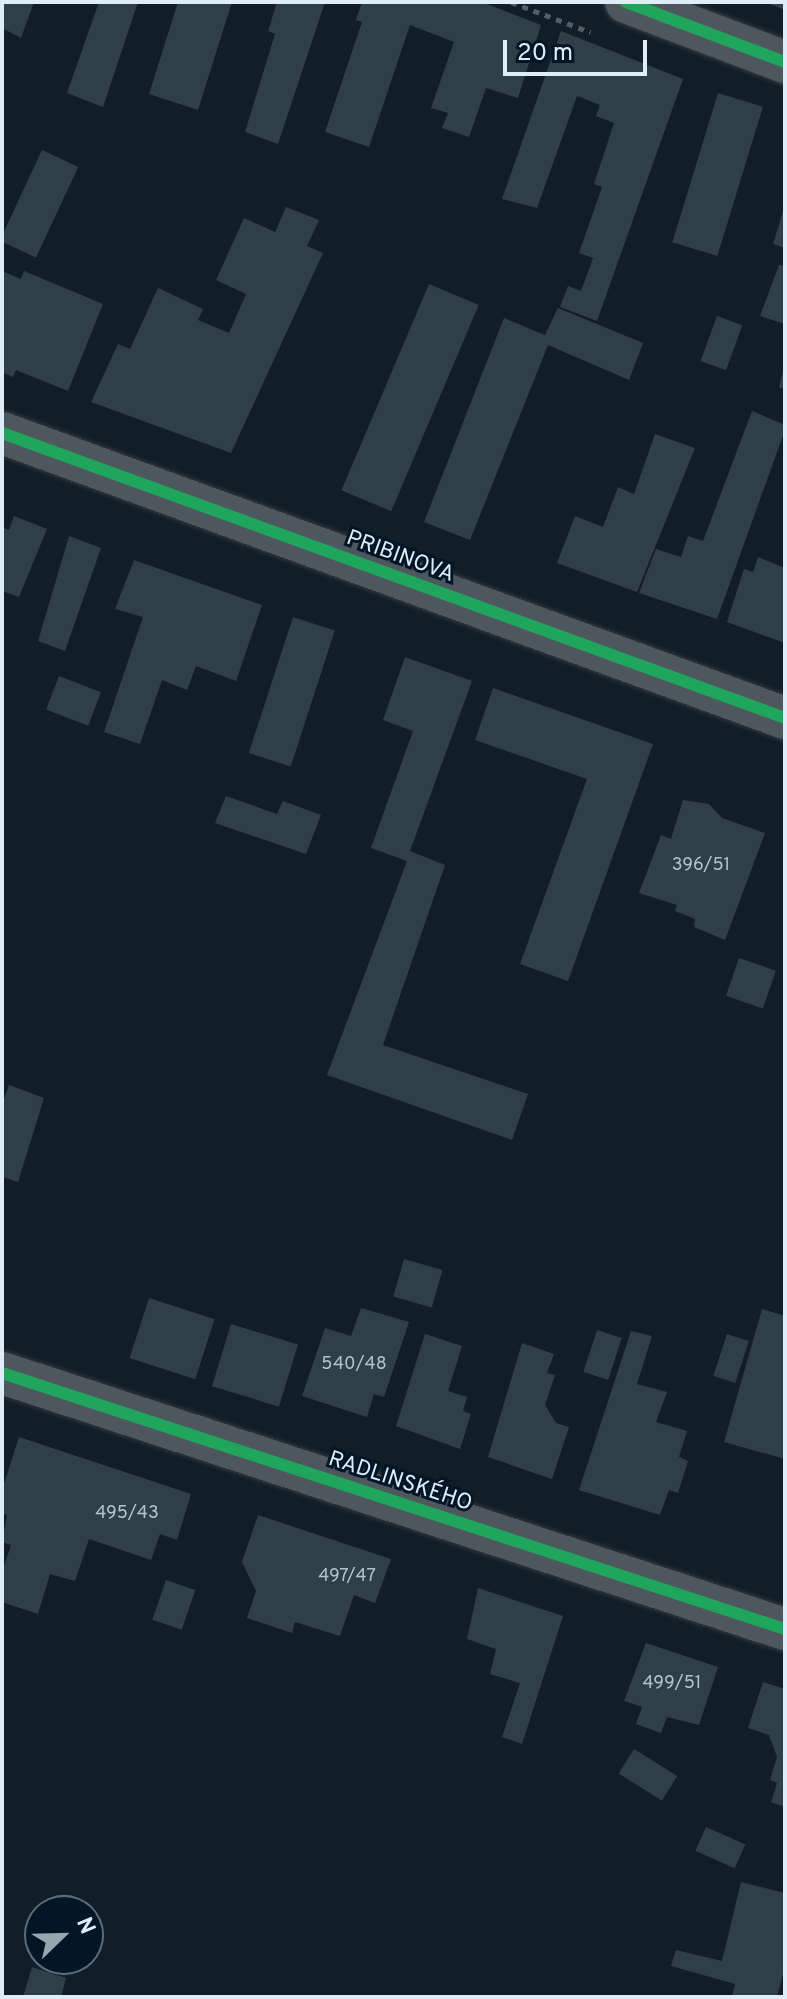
<!DOCTYPE html>
<html>
<head>
<meta charset="utf-8">
<style>
  body { margin:0 }
  #map { position:relative; width:787px; height:1999px; overflow:hidden; background:#121e27; font-family:Overpass,sans-serif }
  div>[style] { position:absolute }
  [style*='--x'] { left:calc(var(--x)*1px); top:calc(var(--y)*1px); width:calc(var(--w)*1px); rotate:calc(var(--a)*1deg) }
  .building>* { inset:0; background:#303e48; transform-origin:0 0 }
  .path>* { height:5px; margin-top:-2.5px; transform-origin:0; background:repeating-linear-gradient(90deg,#545d63 0 6px,transparent 0 12px) }
  .roads { filter:drop-shadow(0 0 2px #323a42) drop-shadow(0 0 2px #323a42) }
  .street>* { height:42px; margin:-21px; padding:0 21px; transform-origin:21px; border-radius:21px; background:#4e575e }
  .cycleway>* { height:12px; margin:-6px; padding:0 6px; transform-origin:6px; border-radius:6px; background:#20a55d }
  span { translate:-50% -50%; white-space:nowrap; text-align:center; line-height:1.15; -webkit-text-stroke:6px #021626; paint-order:stroke }
  .number-label { font-size:18px; color:#b3c1cc }
  .number-label span { -webkit-text-stroke-width:0 }
  .street-label { font-size:22px; color:#dfedf8 }
  .frame { position:absolute; inset:0; border:4px solid #dfedf8; pointer-events:none }
  .north { position:absolute; left:24px; top:1895px; width:80px; height:80px; box-sizing:border-box; background:#021626; border:2px solid #5a6c7a; border-radius:50%; rotate:67deg; font-size:22px; font-weight:700; line-height:32px; text-align:center; color:#dfedf8 }
  .north::after { content:''; display:block; margin:auto; width:28px; height:36px; background:#97a5af; clip-path:polygon(50% 0,100% 100%,50% 72%,0 100%) }
  .scale { position:absolute; left:503px; top:40px; width:144px; height:36px; box-sizing:border-box; border:4px solid #dfedf8; border-top:0; padding-left:10px; font-size:24px; line-height:28px; white-space:nowrap; color:#dfedf8; -webkit-text-stroke:6px #021626; paint-order:stroke }
</style>
</head>
<body>
<div id="map">
  <div class="building">
    <i style="clip-path:polygon(2px 2px,34px 2px,21px 38px,2px 28px)"></i>
    <i style="clip-path:polygon(99px 2px,138px 2px,103px 107px,67px 93px)"></i>
    <i style="clip-path:polygon(178px 2px,232px 2px,198px 110px,149px 94px)"></i>
    <i style="clip-path:polygon(277px 2px,325px 2px,278px 144px,245px 132px,275px 34px,268px 31px)"></i>
    <i style="clip-path:polygon(362px 2px,482px 2px,541px 25px,518px 98px,486px 88px,469px 137px,442px 128px,448px 113px,431px 108px,454px 42px,410px 25px,369px 147px,325px 132px,362px 22px,356px 20px)"></i>
    <i style="clip-path:polygon(765px 2px,785px 2px,785px 10px)"></i>
    <i style="clip-path:polygon(561px 31px,683px 79px,597px 321px,560px 307px,568px 286px,581px 291px,593px 258px,579px 253px,602px 187px,594px 184px,614px 123px,596px 116px,600px 105px,577px 96px,537px 208px,502px 199px)"></i>
    <i style="left:718px;top:93px;width:47px;height:156px;rotate:17deg"></i>
    <i style="left:42px;top:150px;width:40px;height:100px;rotate:25deg"></i>
    <i style="clip-path:polygon(286px 207px,319px 220px,307px 246px,323px 253px,231px 453px,91px 402px,118px 344px,130px 349px,158px 288px,203px 309px,198px 320px,229px 333px,246px 294px,216px 280px,244px 218px,275px 232px)"></i>
    <i style="clip-path:polygon(784px 208px,785px 208px,785px 248px,773px 244px)"></i>
    <i style="clip-path:polygon(779px 265px,785px 266px,785px 324px,760px 316px)"></i>
    <i style="clip-path:polygon(2px 271px,21px 279px,24px 271px,103px 304px,68px 391px,16px 370px,13px 377px,2px 372px)"></i>
    <i style="left:429px;top:284px;width:54px;height:224px;rotate:23deg"></i>
    <i style="clip-path:polygon(558px 308px,643px 343px,629px 380px,548px 345px,470px 540px,424px 522px,504px 318px,545px 335px)"></i>
    <i style="left:717px;top:316px;width:27px;height:48px;rotate:20deg"></i>
    <i style="clip-path:polygon(784px 367px,785px 367px,785px 389px,779px 387px)"></i>
    <i style="clip-path:polygon(752px 411px,785px 425px,785px 430px,717px 619px,639px 593px,656px 549px,681px 557px,688px 536px,703px 541px)"></i>
    <i style="clip-path:polygon(655px 434px,695px 448px,637px 592px,557px 563px,575px 516px,603px 527px,618px 487px,634px 494px)"></i>
    <i style="clip-path:polygon(14px 516px,47px 529px,19px 597px,2px 591px,2px 527px,9px 530px)"></i>
    <i style="clip-path:polygon(69px 536px,101px 548px,65px 651px,38px 641px)"></i>
    <i style="clip-path:polygon(758px 557px,785px 568px,785px 643px,727px 622px,744px 569px,753px 572px)"></i>
    <i style="clip-path:polygon(134px 560px,262px 605px,236px 681px,196px 666px,187px 690px,162px 680px,140px 744px,104px 732px,143px 617px,115px 609px)"></i>
    <i style="left:293px;top:617px;width:44px;height:143px;rotate:18deg"></i>
    <i style="clip-path:polygon(405px 657px,472px 681px,410px 851px,445px 865px,383px 1045px,528px 1094px,512px 1140px,327px 1075px,407px 861px,371px 848px,413px 731px,383px 720px)"></i>
    <i style="left:59px;top:676px;width:45px;height:36px;rotate:21deg"></i>
    <i style="clip-path:polygon(493px 688px,653px 744px,568px 981px,520px 964px,587px 779px,475px 740px)"></i>
    <i style="clip-path:polygon(226px 796px,277px 814px,283px 801px,321px 815px,306px 854px,215px 823px)"></i>
    <i style="clip-path:polygon(683px 800px,709px 804px,722px 818px,765px 833px,725px 940px,694px 927px,695px 919px,675px 911px,677px 905px,639px 893px,661px 835px,671px 839px)"></i>
    <i style="left:739px;top:958px;width:39px;height:40px;rotate:19deg"></i>
    <i style="clip-path:polygon(9px 1085px,44px 1098px,18px 1182px,2px 1177px,2px 1105px)"></i>
    <i style="left:404px;top:1259px;width:40px;height:39px;rotate:16deg"></i>
    <i style="left:149px;top:1298px;width:69px;height:63px;rotate:18deg"></i>
    <i style="clip-path:polygon(361px 1308px,409px 1322px,384px 1397px,374px 1394px,367px 1417px,302px 1396px,325px 1328px,351px 1336px)"></i>
    <i style="clip-path:polygon(762px 1309px,785px 1316px,785px 1459px,724px 1442px)"></i>
    <i style="left:231px;top:1324px;width:70px;height:65px;rotate:17deg"></i>
    <i style="left:597px;top:1330px;width:26px;height:44px;rotate:18deg"></i>
    <i style="clip-path:polygon(631px 1331px,652px 1336px,637px 1384px,667px 1392px,656px 1422px,687px 1431px,679px 1457px,688px 1461px,678px 1493px,669px 1490px,660px 1515px,579px 1490px)"></i>
    <i style="clip-path:polygon(425px 1334px,462px 1346px,448px 1391px,467px 1397px,463px 1411px,471px 1414px,460px 1449px,396px 1426px)"></i>
    <i style="left:727px;top:1334px;width:23px;height:44px;rotate:18deg"></i>
    <i style="clip-path:polygon(522px 1343px,554px 1354px,547px 1373px,555px 1375px,545px 1405px,556px 1423px,569px 1427px,552px 1479px,488px 1457px)"></i>
    <i style="clip-path:polygon(19px 1437px,191px 1494px,177px 1540px,160px 1534px,151px 1560px,89px 1539px,75px 1581px,50px 1574px,38px 1614px,2px 1602px,2px 1572px,11px 1545px,2px 1542px,7px 1515px,2px 1513px,2px 1490px)"></i>
    <i style="clip-path:polygon(258px 1515px,391px 1559px,375px 1603px,354px 1595px,340px 1636px,295px 1622px,292px 1633px,247px 1618px,256px 1591px,242px 1562px)"></i>
    <i style="left:166px;top:1580px;width:31px;height:42px;rotate:19deg"></i>
    <i style="clip-path:polygon(478px 1588px,563px 1616px,522px 1744px,502px 1737px,520px 1683px,490px 1674px,496px 1649px,467px 1639px)"></i>
    <i style="clip-path:polygon(646px 1643px,718px 1667px,699px 1725px,667px 1717px,661px 1733px,636px 1724px,642px 1707px,624px 1701px)"></i>
    <i style="clip-path:polygon(763px 1682px,785px 1689px,785px 1807px,771px 1802px,777px 1783px,770px 1780px,777px 1757px,769px 1735px,748px 1728px)"></i>
    <i style="left:634px;top:1749px;width:51px;height:29px;rotate:32deg"></i>
    <i style="left:706px;top:1827px;width:43px;height:26px;rotate:24deg"></i>
    <i style="clip-path:polygon(741px 1882px,785px 1893px,785px 1966px,777px 1997px,732px 1997px,735px 1984px,671px 1966px,676px 1950px,722px 1961px)"></i>
    <i style="clip-path:polygon(32px 1967px,66px 1978px,61px 1997px,23px 1997px)"></i>
  </div>
  <div class="path">
    <i style="--x:511;--y:2;--w:85;--a:20.8"></i>
  </div>
  <div class="roads">
    <div class="street">
      <i style="--x:626;--y:2;--w:170;--a:20.7"></i>
      <i style="--x:2;--y:433;--w:833;--a:20"></i>
      <i style="--x:2;--y:1373;--w:824;--a:18.11"></i>
    </div>
  </div>
  <div class="cycleway">
    <i style="--x:626;--y:2;--w:170;--a:20.7"></i>
    <i style="--x:2;--y:433;--w:833;--a:20"></i>
    <i style="--x:2;--y:1373;--w:824;--a:18.11"></i>
  </div>
  <div class="number-label">
    <span style="left:701px;top:866px">396/51</span>
    <span style="left:354px;top:1365px">540/48</span>
    <span style="left:127px;top:1514px">495/43</span>
    <span style="left:347px;top:1577px">497/47</span>
    <span style="left:672px;top:1684px">499/51</span>
  </div>
  <div class="street-label">
    <span style="left:400px;top:557px;rotate:20deg">PRIBINOVA</span>
    <span style="left:400px;top:1482px;rotate:18deg">RADLINSKÉHO</span>
  </div>
  <div class="frame"></div>
  <div class="north">N</div>
  <div class="scale">20 m</div>
</div>
</body>
</html>
